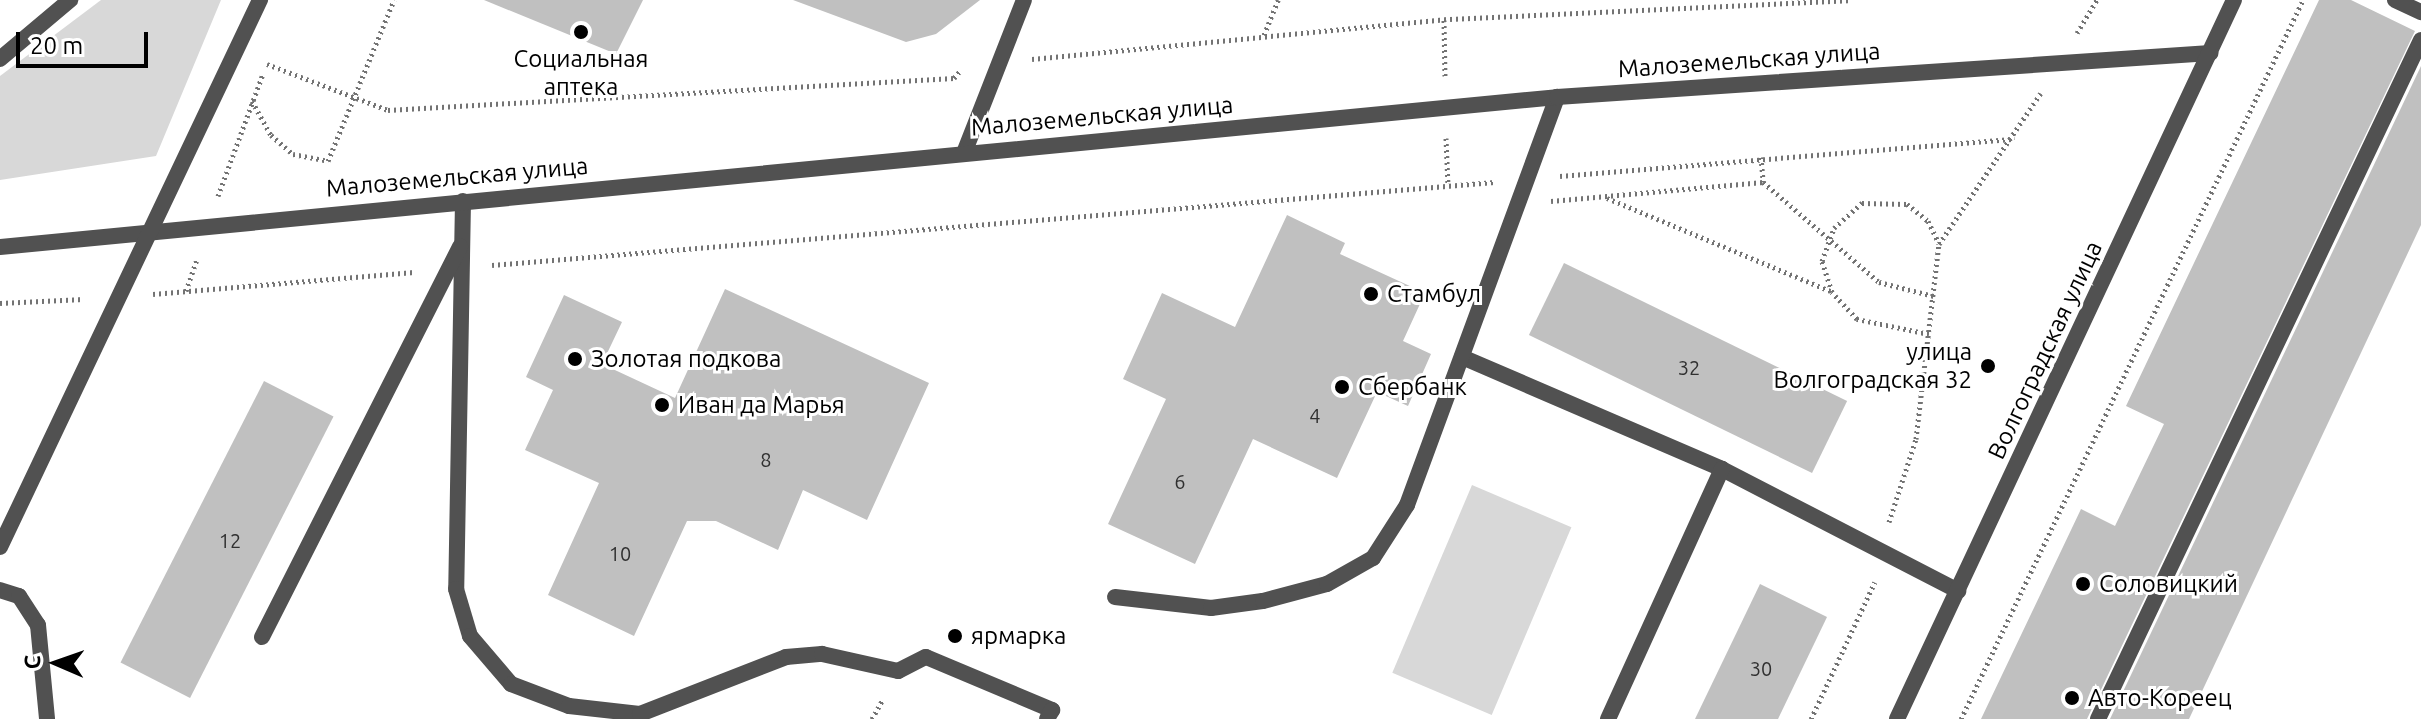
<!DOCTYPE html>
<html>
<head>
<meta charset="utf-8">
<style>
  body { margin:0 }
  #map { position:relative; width:2421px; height:719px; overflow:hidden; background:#fff; font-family:Ubuntu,sans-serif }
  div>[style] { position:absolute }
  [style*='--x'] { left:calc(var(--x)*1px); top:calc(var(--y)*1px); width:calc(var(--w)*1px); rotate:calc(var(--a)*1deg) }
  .green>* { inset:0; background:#d8d8d8; transform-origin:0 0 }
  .building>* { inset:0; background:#c0c0c0; transform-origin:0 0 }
  .path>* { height:5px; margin-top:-2.5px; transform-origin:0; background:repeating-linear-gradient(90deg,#737373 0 2px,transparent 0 6px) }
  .lane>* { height:16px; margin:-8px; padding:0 8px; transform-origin:8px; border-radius:8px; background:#515151 }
  .street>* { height:16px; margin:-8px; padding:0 8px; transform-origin:8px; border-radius:8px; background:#515151 }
  .dots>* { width:22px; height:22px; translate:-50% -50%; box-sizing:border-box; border:4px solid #fff; border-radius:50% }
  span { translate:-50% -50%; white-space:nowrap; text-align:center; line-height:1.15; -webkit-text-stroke:6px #fff; paint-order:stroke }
  .number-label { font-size:20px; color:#303030 }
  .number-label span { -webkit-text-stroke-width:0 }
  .poi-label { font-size:24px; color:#000 }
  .left { translate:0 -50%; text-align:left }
  .right { translate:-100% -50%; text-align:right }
  .street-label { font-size:24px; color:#000 }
  .north { position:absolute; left:16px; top:623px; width:80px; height:80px; -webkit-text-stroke:6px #fff; paint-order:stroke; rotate:272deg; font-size:22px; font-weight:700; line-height:32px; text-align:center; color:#000 }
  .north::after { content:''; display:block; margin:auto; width:28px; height:36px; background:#000; clip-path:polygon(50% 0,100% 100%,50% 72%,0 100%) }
  .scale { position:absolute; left:16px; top:32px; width:132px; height:36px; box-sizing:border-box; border:4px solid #000; border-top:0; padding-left:10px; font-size:24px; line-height:28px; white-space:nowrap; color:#000; -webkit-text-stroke:6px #fff; paint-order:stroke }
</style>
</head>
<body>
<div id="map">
  <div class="green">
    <i style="clip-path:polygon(101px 0,221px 0,156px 156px,0 180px,0 76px)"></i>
    <i style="left:1472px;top:485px;width:108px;height:204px;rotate:23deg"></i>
  </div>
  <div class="building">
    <i style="clip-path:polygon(484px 0,643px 0,616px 54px)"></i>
    <i style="clip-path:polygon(793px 0,980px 0,936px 34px,906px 42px)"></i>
    <i style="clip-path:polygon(2319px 0,2351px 0,2415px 31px,2087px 719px,1981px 719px,2081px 509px,2115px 526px,2164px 424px,2126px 406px)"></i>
    <i style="clip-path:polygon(2421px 66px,2421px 225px,2189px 719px,2110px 719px)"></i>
    <i style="clip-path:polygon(1287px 215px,1345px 243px,1340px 254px,1425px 293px,1403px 341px,1431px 354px,1408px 406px,1377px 392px,1337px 478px,1253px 439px,1195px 564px,1108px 524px,1166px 399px,1123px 379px,1162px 293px,1235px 327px)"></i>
    <i style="left:1564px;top:263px;width:315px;height:80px;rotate:26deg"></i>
    <i style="clip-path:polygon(725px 289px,929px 383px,867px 520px,803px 490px,778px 550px,716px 521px,687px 521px,634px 636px,548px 595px,599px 483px,525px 450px,553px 390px,526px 377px,564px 295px,622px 322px,602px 364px,675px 398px)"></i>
    <i style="left:264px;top:381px;width:78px;height:316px;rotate:27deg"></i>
    <i style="clip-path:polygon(1760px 584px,1827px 617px,1778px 719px,1695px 719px)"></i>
  </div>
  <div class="path">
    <i style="--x:1444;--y:20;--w:56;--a:89"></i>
    <i style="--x:2077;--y:33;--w:39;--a:-59"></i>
    <i style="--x:1264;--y:35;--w:38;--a:-68"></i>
    <i style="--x:1032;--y:59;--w:420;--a:-5.5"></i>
    <i style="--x:1450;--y:19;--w:399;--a:-2.7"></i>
    <i style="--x:267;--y:64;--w:129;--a:20.8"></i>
    <i style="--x:388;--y:110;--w:567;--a:-3.24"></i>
    <i style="--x:954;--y:78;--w:11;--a:-49"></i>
    <i style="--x:252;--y:101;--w:39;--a:61"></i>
    <i style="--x:271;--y:135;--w:29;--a:41"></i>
    <i style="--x:293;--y:154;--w:36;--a:11"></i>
    <i style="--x:328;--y:161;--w:174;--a:-67.7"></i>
    <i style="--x:1446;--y:138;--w:47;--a:87.6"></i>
    <i style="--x:1761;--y:157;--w:25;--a:85"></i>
    <i style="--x:1560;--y:176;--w:456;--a:-4.7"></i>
    <i style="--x:218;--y:196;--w:130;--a:-69.8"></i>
    <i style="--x:1607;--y:198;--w:242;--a:22.6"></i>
    <i style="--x:1551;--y:201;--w:213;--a:-5.1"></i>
    <i style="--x:1763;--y:182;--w:153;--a:40.8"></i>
    <i style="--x:1879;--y:282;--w:57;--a:14.3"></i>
    <i style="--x:492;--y:265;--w:1006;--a:-4.73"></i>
    <i style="--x:186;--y:291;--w:34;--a:-71"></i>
    <i style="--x:153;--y:294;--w:262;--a:-4.8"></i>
    <i style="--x:0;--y:303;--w:84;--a:-2.7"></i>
    <i style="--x:1929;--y:334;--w:74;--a:-168.2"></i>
    <i style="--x:1857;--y:319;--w:37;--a:-133"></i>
    <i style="--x:1832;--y:292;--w:33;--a:-108"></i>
    <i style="--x:1822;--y:261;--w:35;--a:-70"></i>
    <i style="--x:1834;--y:228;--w:38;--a:-42"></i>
    <i style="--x:1862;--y:203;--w:45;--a:1.3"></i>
    <i style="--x:1907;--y:204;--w:27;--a:39"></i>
    <i style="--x:1928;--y:221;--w:25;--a:64"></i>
    <i style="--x:1889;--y:522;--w:87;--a:-72"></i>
    <i style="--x:1916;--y:439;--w:196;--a:-83.3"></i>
    <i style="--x:1939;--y:244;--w:182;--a:-56"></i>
    <i style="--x:872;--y:719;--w:23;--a:-61"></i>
    <i style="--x:1811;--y:719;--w:151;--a:-65"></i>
    <i style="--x:1961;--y:719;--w:796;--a:-64.56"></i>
  </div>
  <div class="lane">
    <i style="--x:2395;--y:0;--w:29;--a:25"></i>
    <i style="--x:964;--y:153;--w:164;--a:-68.6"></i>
    <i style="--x:463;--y:201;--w:388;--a:91"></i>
    <i style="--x:456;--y:589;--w:49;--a:73.4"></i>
    <i style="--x:470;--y:636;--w:63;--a:49.5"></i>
    <i style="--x:511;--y:684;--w:62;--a:20.8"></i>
    <i style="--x:569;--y:706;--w:71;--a:6.4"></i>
    <i style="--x:640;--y:714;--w:157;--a:-21.3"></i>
    <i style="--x:786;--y:657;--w:36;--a:-5"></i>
    <i style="--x:822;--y:654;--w:78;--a:12.6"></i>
    <i style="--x:898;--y:671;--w:31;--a:-27"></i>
    <i style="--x:926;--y:657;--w:137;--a:22.8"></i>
    <i style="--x:1052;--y:710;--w:10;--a:119"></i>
    <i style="--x:1462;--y:357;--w:283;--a:23.3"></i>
    <i style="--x:1722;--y:469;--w:266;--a:27.3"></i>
    <i style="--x:0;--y:590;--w:20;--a:18"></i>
    <i style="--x:19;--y:596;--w:35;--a:57"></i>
    <i style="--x:38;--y:625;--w:94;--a:84.5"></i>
    <i style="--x:1115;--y:597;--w:97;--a:6.5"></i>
    <i style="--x:1211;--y:608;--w:52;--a:-7.7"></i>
    <i style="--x:1263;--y:601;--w:66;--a:-14.9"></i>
    <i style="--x:1327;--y:584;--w:53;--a:-29.5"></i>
    <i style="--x:1373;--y:558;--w:63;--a:-57.3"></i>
    <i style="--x:1407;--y:505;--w:435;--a:-69.8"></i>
    <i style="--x:262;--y:637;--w:438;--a:-63.1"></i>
    <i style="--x:1608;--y:719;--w:275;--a:-65.5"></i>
    <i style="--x:2098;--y:719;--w:752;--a:-64.56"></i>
  </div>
  <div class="street">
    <i style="--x:0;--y:59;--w:92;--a:-40.1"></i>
    <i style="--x:0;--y:247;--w:1564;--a:-5.5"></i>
    <i style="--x:1557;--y:97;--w:655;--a:-3.85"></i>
    <i style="--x:0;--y:547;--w:606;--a:-64.58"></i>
    <i style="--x:1897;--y:719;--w:794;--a:-64.89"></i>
  </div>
  <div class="dots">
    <i style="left:581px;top:32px;background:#000"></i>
    <i style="left:1371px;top:294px;background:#000"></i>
    <i style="left:575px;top:359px;background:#000"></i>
    <i style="left:1988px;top:366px;background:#000"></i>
    <i style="left:1342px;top:387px;background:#000"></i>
    <i style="left:662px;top:405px;background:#000"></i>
    <i style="left:2083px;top:584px;background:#000"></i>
    <i style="left:955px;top:636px;background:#000"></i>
    <i style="left:2072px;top:698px;background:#000"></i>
  </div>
  <div class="number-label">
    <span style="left:1689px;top:367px">32</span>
    <span style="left:1315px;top:415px">4</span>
    <span style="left:766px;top:459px">8</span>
    <span style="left:1180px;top:481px">6</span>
    <span style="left:230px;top:540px">12</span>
    <span style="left:620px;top:553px">10</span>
    <span style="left:1761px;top:668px">30</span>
  </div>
  <div class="poi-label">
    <span style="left:581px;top:73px">Социальная<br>аптека</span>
    <span class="left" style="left:1387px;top:294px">Стамбул</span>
    <span class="right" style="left:1972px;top:366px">улица<br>Волгоградская 32</span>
    <span class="left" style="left:591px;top:359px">Золотая подкова</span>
    <span class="left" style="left:1358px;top:387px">Сбербанк</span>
    <span class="left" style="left:678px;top:405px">Иван да Марья</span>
    <span class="left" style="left:2099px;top:584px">Соловицкий</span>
    <span class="left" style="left:971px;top:636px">ярмарка</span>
    <span class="left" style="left:2088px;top:698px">Авто-Кореец</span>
  </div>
  <div class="street-label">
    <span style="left:1749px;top:60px;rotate:-4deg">Малоземельская улица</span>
    <span style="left:1102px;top:116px;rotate:-5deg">Малоземельская улица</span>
    <span style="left:457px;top:177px;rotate:-5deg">Малоземельская улица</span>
    <span style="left:2045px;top:350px;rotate:-65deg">Волгоградская улица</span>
  </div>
  <div class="north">С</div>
  <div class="scale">20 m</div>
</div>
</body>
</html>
